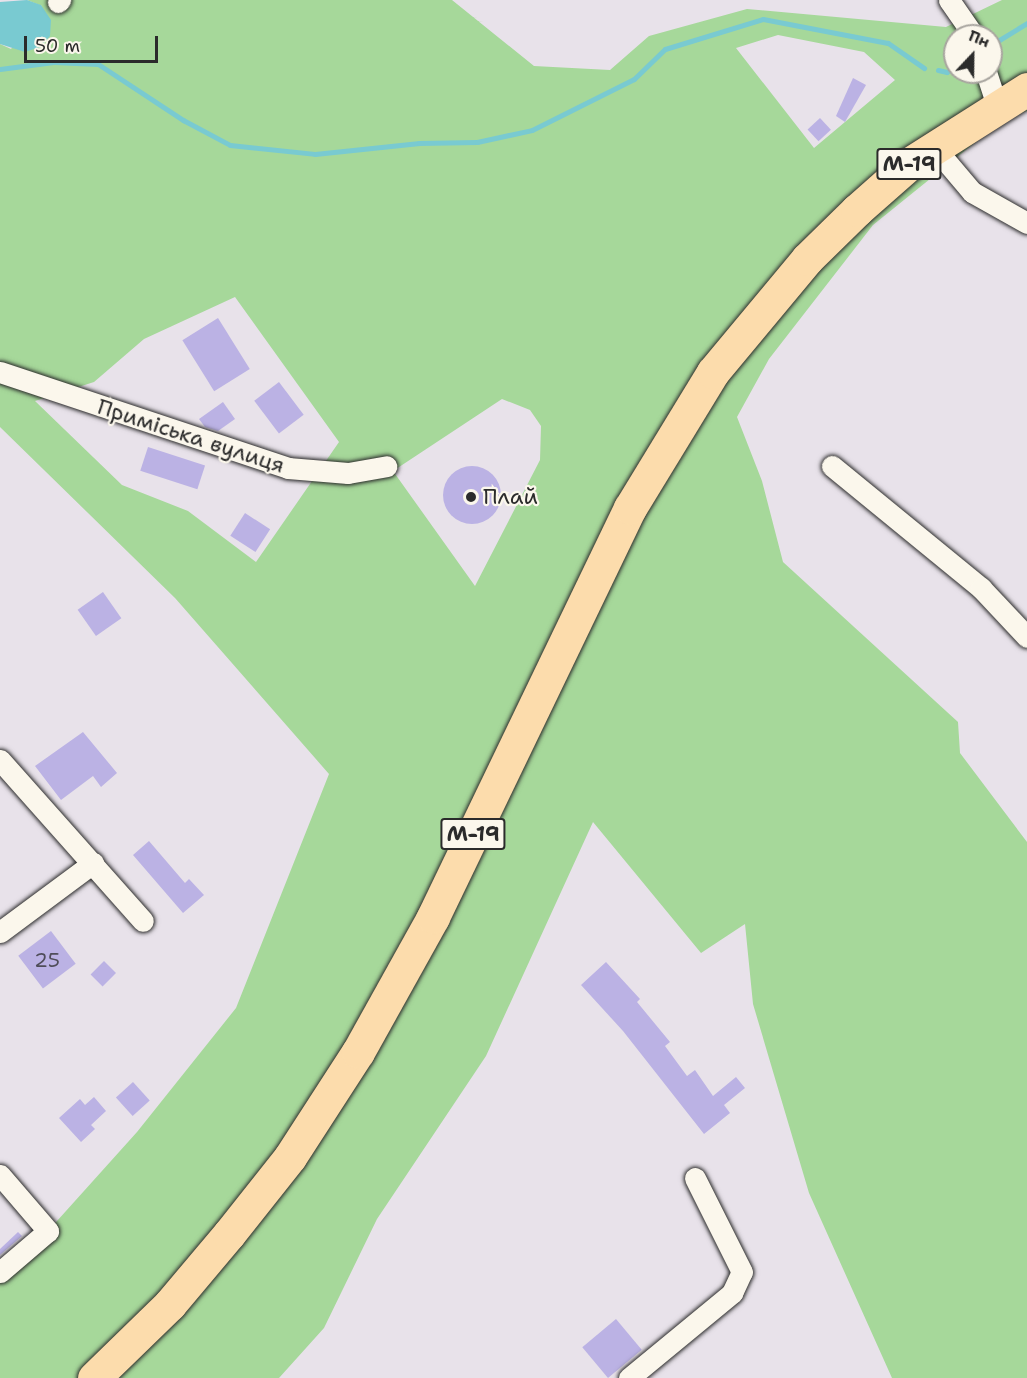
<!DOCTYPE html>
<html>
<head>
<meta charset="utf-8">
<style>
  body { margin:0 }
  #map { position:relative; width:1027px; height:1378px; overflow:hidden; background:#e8e2ea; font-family:"Shantell Sans",sans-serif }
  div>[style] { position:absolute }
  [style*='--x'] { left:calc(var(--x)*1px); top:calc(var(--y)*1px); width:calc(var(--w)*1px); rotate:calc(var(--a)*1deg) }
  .green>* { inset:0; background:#a6d89a }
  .water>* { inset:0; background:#79cad1 }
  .stream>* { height:5px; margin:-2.5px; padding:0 2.5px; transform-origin:2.5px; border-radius:2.5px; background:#79cad1 }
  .building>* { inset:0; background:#bbb2e4; transform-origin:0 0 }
  .round { border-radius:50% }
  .roads { filter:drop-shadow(0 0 2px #2b2b2b) drop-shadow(0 0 2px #2b2b2b) }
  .minor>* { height:21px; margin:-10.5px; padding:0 10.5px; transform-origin:10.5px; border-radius:10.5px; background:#fbf7ec }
  .trunk>* { height:33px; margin:-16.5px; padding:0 16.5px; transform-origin:16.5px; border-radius:16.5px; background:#fcdcac }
  .dots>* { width:16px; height:16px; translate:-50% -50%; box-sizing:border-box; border:3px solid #fbf7ec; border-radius:50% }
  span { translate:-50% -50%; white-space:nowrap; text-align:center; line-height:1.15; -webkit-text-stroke:4.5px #fbf7ec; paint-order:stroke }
  .number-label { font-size:20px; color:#4f4d59 }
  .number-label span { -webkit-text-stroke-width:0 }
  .shield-label span { padding:2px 4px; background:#fbf7ec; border:2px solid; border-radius:4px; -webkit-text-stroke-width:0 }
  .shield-label { font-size:21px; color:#2b2b2b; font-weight:700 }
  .street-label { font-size:22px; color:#2b2b2b }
  .poi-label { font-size:22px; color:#2b2b2b }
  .left { translate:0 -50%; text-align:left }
  .north { position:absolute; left:943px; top:24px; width:60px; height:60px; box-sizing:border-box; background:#fbf7ec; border:2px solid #a8a59f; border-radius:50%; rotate:22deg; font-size:16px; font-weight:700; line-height:24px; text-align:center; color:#2b2b2b }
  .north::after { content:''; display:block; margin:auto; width:21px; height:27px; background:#2b2b2b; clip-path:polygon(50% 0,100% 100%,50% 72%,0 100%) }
  .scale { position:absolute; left:24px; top:36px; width:134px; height:27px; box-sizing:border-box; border:3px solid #2b2b2b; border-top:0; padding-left:8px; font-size:18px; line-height:21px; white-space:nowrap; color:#2b2b2b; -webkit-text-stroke:4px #fbf7ec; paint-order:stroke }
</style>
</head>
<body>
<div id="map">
  <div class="green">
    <i style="clip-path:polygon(evenodd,27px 0,452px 0,534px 66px,610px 70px,649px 36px,747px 9px,946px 27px,1002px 0,1027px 0,1027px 111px,1003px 120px,873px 225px,769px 359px,737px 417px,762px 481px,783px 562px,958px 722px,960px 753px,1027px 842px,1027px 1378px,892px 1378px,809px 1193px,753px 1004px,745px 924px,701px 953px,593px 822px,486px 1056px,377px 1219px,324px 1328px,279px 1378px,0 1378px,0 1272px,48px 1231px,137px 1132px,236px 1008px,329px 774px,175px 598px,0 427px,0 44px,11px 49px,42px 6px,27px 0,778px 35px,864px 52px,895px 80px,814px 148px,736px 48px,778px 35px,27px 0,955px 36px,991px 36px,991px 72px,955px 72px,955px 36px,27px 0,235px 297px,339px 442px,256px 562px,188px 511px,122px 485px,35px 401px,94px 382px,144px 339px,235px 297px,27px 0,502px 399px,530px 410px,541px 426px,540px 460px,475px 586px,393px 471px,502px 399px)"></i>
  </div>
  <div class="water">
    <i style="clip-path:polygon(27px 0,41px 5px,51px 20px,50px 36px,40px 47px,25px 52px,0 44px,0 2px)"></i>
  </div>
  <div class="stream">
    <i style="--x:991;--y:45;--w:42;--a:-31.4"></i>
    <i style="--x:0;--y:69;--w:54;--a:-7.4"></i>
    <i style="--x:54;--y:62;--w:44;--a:2.6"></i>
    <i style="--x:98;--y:64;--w:102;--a:33.4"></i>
    <i style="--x:183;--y:120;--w:53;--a:28"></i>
    <i style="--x:230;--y:145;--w:85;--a:6"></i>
    <i style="--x:315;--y:154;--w:105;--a:-6"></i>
    <i style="--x:419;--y:143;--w:58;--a:-1"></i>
    <i style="--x:477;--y:142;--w:56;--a:-12.3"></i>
    <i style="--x:532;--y:130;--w:114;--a:-26.6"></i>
    <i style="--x:634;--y:79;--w:43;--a:-44.1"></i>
    <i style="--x:665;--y:49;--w:102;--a:-17"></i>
    <i style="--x:763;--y:19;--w:127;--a:10.9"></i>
    <i style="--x:888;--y:43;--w:44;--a:34.8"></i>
    <i style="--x:938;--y:70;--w:9;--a:13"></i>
    <i style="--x:947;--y:72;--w:9;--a:-32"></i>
  </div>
  <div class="building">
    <i style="clip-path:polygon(853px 78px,866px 85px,845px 122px,836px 116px)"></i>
    <i style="left:820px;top:118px;width:16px;height:17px;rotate:47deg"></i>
    <i style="left:218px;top:318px;width:60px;height:42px;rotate:58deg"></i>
    <i style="left:279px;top:382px;width:41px;height:31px;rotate:53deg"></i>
    <i style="clip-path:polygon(223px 402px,235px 419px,218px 431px,205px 427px,199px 419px)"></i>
    <i style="left:148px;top:447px;width:60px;height:25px;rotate:18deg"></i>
    <i class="round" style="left:443px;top:466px;width:58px;height:58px"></i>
    <i style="left:245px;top:513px;width:30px;height:27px;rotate:33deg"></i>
    <i style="left:103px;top:592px;width:32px;height:31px;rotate:55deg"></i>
    <i style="clip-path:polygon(83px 732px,117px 773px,101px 787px,93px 776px,61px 800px,35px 766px)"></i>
    <i style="clip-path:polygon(149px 841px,185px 883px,189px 879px,204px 895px,183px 913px,133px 855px)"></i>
    <i style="left:51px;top:931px;width:41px;height:41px;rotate:53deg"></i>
    <i style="left:104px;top:961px;width:17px;height:19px;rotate:45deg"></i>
    <i style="clip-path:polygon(606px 962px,640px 999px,637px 1002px,670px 1042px,665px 1046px,687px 1076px,695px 1070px,713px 1096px,736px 1077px,745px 1088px,724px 1105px,730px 1113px,704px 1134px,623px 1031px,581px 985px)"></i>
    <i style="left:133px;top:1082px;width:25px;height:23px;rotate:48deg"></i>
    <i style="clip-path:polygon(94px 1097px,106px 1111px,91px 1125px,95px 1129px,81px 1142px,59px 1118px,80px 1099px,85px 1105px)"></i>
    <i style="clip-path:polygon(18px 1232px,22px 1236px,0 1255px,0 1249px)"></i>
    <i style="left:616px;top:1319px;width:40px;height:44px;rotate:50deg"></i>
  </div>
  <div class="roads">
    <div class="minor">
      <i style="--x:949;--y:0;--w:44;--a:55.2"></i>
      <i style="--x:58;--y:2;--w:3;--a:-45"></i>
      <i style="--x:986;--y:72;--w:36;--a:72"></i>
      <i style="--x:934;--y:147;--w:59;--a:49.8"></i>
      <i style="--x:972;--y:192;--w:63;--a:29.4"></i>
      <i style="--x:0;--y:372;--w:304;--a:18.4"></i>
      <i style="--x:288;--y:468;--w:60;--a:4.8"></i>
      <i style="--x:348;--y:473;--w:39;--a:-10"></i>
      <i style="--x:832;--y:466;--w:193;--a:39.3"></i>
      <i style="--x:981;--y:588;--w:67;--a:46.8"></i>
      <i style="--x:0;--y:760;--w:215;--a:48.4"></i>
      <i style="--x:0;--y:932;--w:116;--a:-36.6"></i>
      <i style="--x:0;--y:1175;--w:74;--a:49.4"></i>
      <i style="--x:48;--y:1231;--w:63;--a:139.5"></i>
      <i style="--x:629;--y:1378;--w:134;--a:-39.5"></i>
      <i style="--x:732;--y:1293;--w:23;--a:-65"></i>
      <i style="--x:742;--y:1272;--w:105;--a:-116.6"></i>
    </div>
    <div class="trunk">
      <i style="--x:94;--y:1378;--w:106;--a:-44.2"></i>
      <i style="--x:170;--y:1304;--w:92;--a:-49.9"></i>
      <i style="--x:229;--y:1234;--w:98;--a:-51.6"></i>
      <i style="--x:290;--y:1157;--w:125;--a:-57.1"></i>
      <i style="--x:358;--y:1052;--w:154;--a:-60.9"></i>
      <i style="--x:433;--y:917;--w:454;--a:-64.3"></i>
      <i style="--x:630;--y:508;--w:159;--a:-58.6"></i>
      <i style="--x:713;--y:372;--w:147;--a:-50.2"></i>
      <i style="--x:807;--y:259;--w:70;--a:-44.4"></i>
      <i style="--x:857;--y:210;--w:69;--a:-41.5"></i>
      <i style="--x:909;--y:164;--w:140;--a:-32.4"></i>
    </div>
  </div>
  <div class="dots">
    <i style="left:471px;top:497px;background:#2b2b2b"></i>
  </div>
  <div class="number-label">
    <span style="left:47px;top:960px">25</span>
  </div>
  <div class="shield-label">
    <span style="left:909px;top:164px">М-19</span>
    <span style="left:473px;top:834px">М-19</span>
  </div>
  <div class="street-label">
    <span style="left:191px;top:436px;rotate:18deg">Приміська вулиця</span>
  </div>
  <div class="poi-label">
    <span class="left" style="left:483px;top:497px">Плай</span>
  </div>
  <div class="north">Пн</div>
  <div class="scale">50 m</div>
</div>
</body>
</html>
